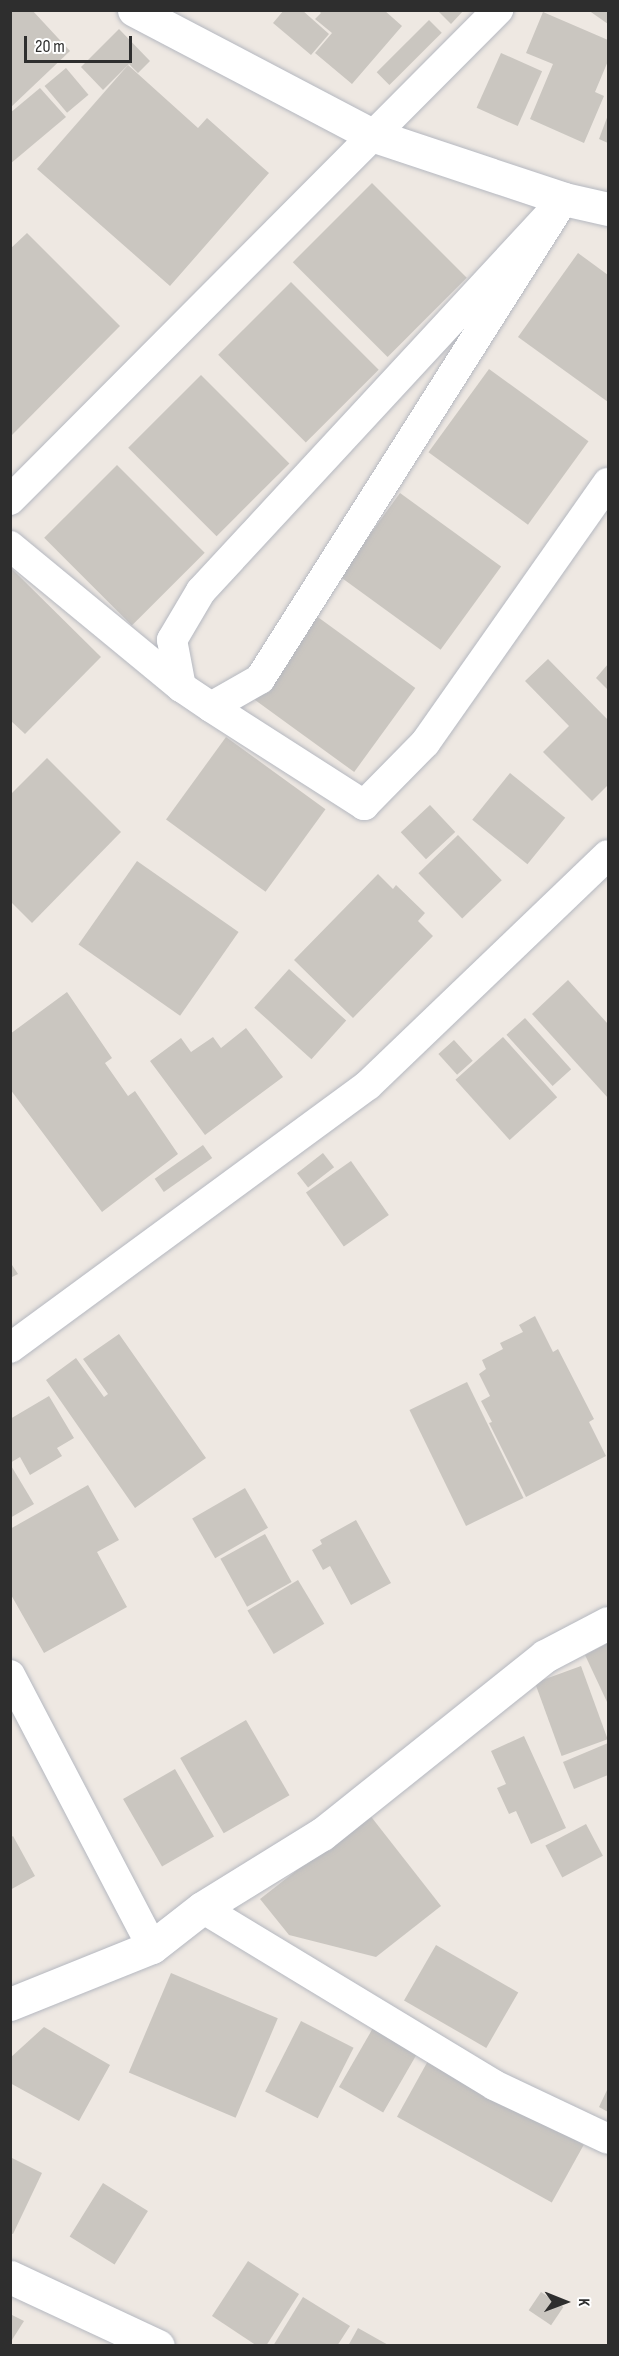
<!DOCTYPE html>
<html>
<head>
<meta charset="utf-8">
<style>
  body { margin:0 }
  #map { position:relative; width:619px; height:2356px; overflow:hidden; background:#eee8e2; font-family:"Sofia Sans Condensed",sans-serif }
  div>[style] { position:absolute }
  [style*='--x'] { left:calc(var(--x)*1px); top:calc(var(--y)*1px); width:calc(var(--w)*1px); rotate:calc(var(--a)*1deg) }
  .building>* { inset:0; background:#cac6c0; transform-origin:0 0 }
  .roads { filter:drop-shadow(0 0 2px #b5b8c0) drop-shadow(0 0 2px #b5b8c0) }
  .street>* { height:30px; margin:-15px; padding:0 15px; transform-origin:15px; border-radius:15px; background:#fff }
  .secondary>* { height:33px; margin:-16.5px; padding:0 16.5px; transform-origin:16.5px; border-radius:16.5px; background:#fff }
  span { translate:-50% -50%; white-space:nowrap; text-align:center; line-height:1.15; -webkit-text-stroke:4.5px #fff; paint-order:stroke }
  .frame { position:absolute; inset:0; border:12px solid #2e2e2e; pointer-events:none }
  .north { position:absolute; left:535px; top:2272px; width:60px; height:60px; -webkit-text-stroke:4px #fff; paint-order:stroke; rotate:91deg; font-size:16px; font-weight:700; line-height:24px; text-align:center; color:#2e2e2e }
  .north::after { content:''; display:block; margin:auto; width:21px; height:27px; background:#2e2e2e; clip-path:polygon(50% 0,100% 100%,50% 72%,0 100%) }
  .scale { position:absolute; left:24px; top:36px; width:108px; height:27px; box-sizing:border-box; border:3px solid #2e2e2e; border-top:0; padding-left:8px; font-size:18px; line-height:21px; white-space:nowrap; color:#2e2e2e; -webkit-text-stroke:4px #fff; paint-order:stroke }
</style>
</head>
<body>
<div id="map">
  <div class="building">
    <i style="clip-path:polygon(10px 10px,32px 10px,70px 51px,10px 108px)"></i>
    <i style="clip-path:polygon(284px 10px,302px 10px,329px 34px,311px 55px,273px 23px)"></i>
    <i style="clip-path:polygon(318px 10px,384px 10px,402px 26px,352px 84px,315px 53px,332px 33px,315px 19px,321px 13px)"></i>
    <i style="clip-path:polygon(437px 10px,464px 10px,451px 24px)"></i>
    <i style="clip-path:polygon(588px 10px,608px 10px,608px 24px)"></i>
    <i style="clip-path:polygon(543px 12px,608px 40px,608px 61px,595px 92px,604px 96px,584px 143px,530px 119px,553px 64px,526px 53px)"></i>
    <i style="left:429px;top:20px;width:18px;height:74px;rotate:45deg"></i>
    <i style="clip-path:polygon(119px 29px,150px 61px,138px 73px,129px 64px,132px 61px,103px 90px,81px 67px)"></i>
    <i style="left:501px;top:53px;width:45px;height:60px;rotate:24deg"></i>
    <i style="clip-path:polygon(128px 65px,198px 128px,207px 118px,269px 173px,170px 286px,37px 169px)"></i>
    <i style="left:66px;top:68px;width:35px;height:28px;rotate:50deg"></i>
    <i style="clip-path:polygon(40px 88px,66px 117px,10px 164px,10px 113px)"></i>
    <i style="clip-path:polygon(608px 115px,608px 143px,599px 139px)"></i>
    <i style="left:372px;top:183px;width:134px;height:112px;rotate:45deg"></i>
    <i style="clip-path:polygon(27px 233px,120px 326px,10px 437px,10px 249px)"></i>
    <i style="clip-path:polygon(578px 253px,608px 275px,608px 402px,518px 337px)"></i>
    <i style="left:291px;top:282px;width:124px;height:103px;rotate:45deg"></i>
    <i style="left:489px;top:369px;width:123px;height:103px;rotate:36deg"></i>
    <i style="left:201px;top:375px;width:125px;height:103px;rotate:45deg"></i>
    <i style="left:117px;top:465px;width:124px;height:103px;rotate:45deg"></i>
    <i style="left:400px;top:493px;width:125px;height:103px;rotate:36deg"></i>
    <i style="clip-path:polygon(10px 567px,101px 657px,25px 734px,10px 720px)"></i>
    <i style="left:315px;top:615px;width:124px;height:104px;rotate:36deg"></i>
    <i style="clip-path:polygon(548px 659px,608px 720px,608px 785px,592px 801px,543px 752px,569px 726px,525px 681px)"></i>
    <i style="clip-path:polygon(608px 664px,608px 690px,596px 678px)"></i>
    <i style="left:226px;top:737px;width:123px;height:102px;rotate:36deg"></i>
    <i style="clip-path:polygon(47px 758px,121px 832px,32px 923px,10px 901px,10px 795px)"></i>
    <i style="left:510px;top:773px;width:71px;height:60px;rotate:39deg"></i>
    <i style="left:430px;top:805px;width:37px;height:40px;rotate:47deg"></i>
    <i style="left:458px;top:835px;width:63px;height:55px;rotate:46deg"></i>
    <i style="left:137px;top:861px;width:124px;height:102px;rotate:35deg"></i>
    <i style="clip-path:polygon(378px 874px,393px 889px,396px 885px,425px 913px,418px 921px,433px 936px,353px 1018px,294px 960px)"></i>
    <i style="left:289px;top:969px;width:77px;height:52px;rotate:42deg"></i>
    <i style="clip-path:polygon(568px 980px,608px 1024px,608px 1098px,532px 1014px)"></i>
    <i style="clip-path:polygon(67px 992px,112px 1058px,105px 1063px,128px 1096px,135px 1091px,178px 1154px,102px 1212px,10px 1089px,10px 1034px)"></i>
    <i style="left:525px;top:1018px;width:69px;height:25px;rotate:48deg"></i>
    <i style="clip-path:polygon(246px 1028px,283px 1077px,205px 1135px,150px 1061px,181px 1038px,191px 1052px,213px 1037px,221px 1048px)"></i>
    <i style="left:503px;top:1037px;width:81px;height:64px;rotate:48deg"></i>
    <i style="left:454px;top:1040px;width:28px;height:21px;rotate:48deg"></i>
    <i style="left:203px;top:1145px;width:16px;height:59px;rotate:55deg"></i>
    <i style="left:323px;top:1153px;width:18px;height:33px;rotate:52deg"></i>
    <i style="left:351px;top:1161px;width:66px;height:55px;rotate:55deg"></i>
    <i style="clip-path:polygon(10px 1262px,18px 1274px,10px 1278px)"></i>
    <i style="clip-path:polygon(535px 1316px,553px 1352px,558px 1349px,594px 1419px,589px 1422px,606px 1456px,526px 1497px,489px 1423px,492px 1422px,481px 1401px,490px 1396px,479px 1374px,486px 1369px,482px 1360px,503px 1349px,500px 1343px,523px 1332px,519px 1325px)"></i>
    <i style="clip-path:polygon(119px 1334px,206px 1458px,135px 1508px,46px 1380px,76px 1358px,104px 1397px,108px 1394px,83px 1359px)"></i>
    <i style="left:467px;top:1382px;width:129px;height:64px;rotate:64deg"></i>
    <i style="clip-path:polygon(49px 1396px,74px 1438px,57px 1448px,62px 1456px,30px 1475px,20px 1457px,10px 1463px,10px 1419px)"></i>
    <i style="clip-path:polygon(10px 1464px,34px 1504px,10px 1518px)"></i>
    <i style="clip-path:polygon(88px 1485px,119px 1540px,97px 1552px,127px 1607px,44px 1653px,10px 1593px,10px 1529px)"></i>
    <i style="left:245px;top:1488px;width:46px;height:61px;rotate:60deg"></i>
    <i style="clip-path:polygon(356px 1520px,391px 1583px,351px 1605px,330px 1566px,323px 1570px,312px 1550px,322px 1544px,320px 1540px)"></i>
    <i style="left:265px;top:1534px;width:55px;height:51px;rotate:61deg"></i>
    <i style="left:298px;top:1580px;width:51px;height:59px;rotate:59deg"></i>
    <i style="clip-path:polygon(608px 1643px,608px 1704px,585px 1655px)"></i>
    <i style="left:581px;top:1666px;width:78px;height:49px;rotate:70deg"></i>
    <i style="left:246px;top:1720px;width:87px;height:76px;rotate:60deg"></i>
    <i style="clip-path:polygon(524px 1736px,566px 1828px,531px 1844px,516px 1811px,509px 1814px,497px 1788px,506px 1784px,491px 1751px)"></i>
    <i style="clip-path:polygon(608px 1743px,608px 1775px,574px 1789px,563px 1762px)"></i>
    <i style="left:175px;top:1769px;width:78px;height:60px;rotate:60deg"></i>
    <i style="clip-path:polygon(369px 1814px,441px 1906px,376px 1957px,289px 1935px,260px 1899px)"></i>
    <i style="left:586px;top:1824px;width:36px;height:46px;rotate:62deg"></i>
    <i style="clip-path:polygon(13px 1836px,35px 1876px,10px 1890px,10px 1838px)"></i>
    <i style="left:436px;top:1945px;width:95px;height:64px;rotate:30deg"></i>
    <i style="left:171px;top:1973px;width:116px;height:108px;rotate:23deg"></i>
    <i style="left:301px;top:2021px;width:59px;height:79px;rotate:27deg"></i>
    <i style="clip-path:polygon(44px 2027px,110px 2065px,79px 2121px,10px 2083px,10px 2058px)"></i>
    <i style="left:373px;top:2028px;width:51px;height:68px;rotate:30deg"></i>
    <i style="left:429px;top:2059px;width:177px;height:66px;rotate:29deg"></i>
    <i style="clip-path:polygon(608px 2088px,608px 2112px,599px 2107px)"></i>
    <i style="clip-path:polygon(10px 2157px,42px 2173px,13px 2234px,10px 2233px)"></i>
    <i style="left:103px;top:2183px;width:53px;height:63px;rotate:32deg"></i>
    <i style="clip-path:polygon(248px 2261px,299px 2294px,266px 2346px,257px 2346px,212px 2316px)"></i>
    <i style="left:541px;top:2292px;width:27px;height:22px;rotate:34deg"></i>
    <i style="clip-path:polygon(303px 2297px,350px 2326px,337px 2346px,273px 2346px)"></i>
    <i style="clip-path:polygon(10px 2314px,24px 2321px,10px 2343px)"></i>
    <i style="clip-path:polygon(358px 2328px,390px 2346px,348px 2346px)"></i>
  </div>
  <div class="roads">
    <div class="street">
      <i style="--x:564;--y:199;--w:568;--a:122.35"></i>
      <i style="--x:260;--y:679;--w:56;--a:150.3"></i>
      <i style="--x:211;--y:707;--w:36;--a:-146"></i>
      <i style="--x:181;--y:687;--w:48;--a:-100.8"></i>
      <i style="--x:172;--y:640;--w:57;--a:-59.4"></i>
      <i style="--x:201;--y:591;--w:534;--a:-47.2"></i>
      <i style="--x:10;--y:500;--w:692;--a:-45.12"></i>
      <i style="--x:10;--y:546;--w:222;--a:39.5"></i>
      <i style="--x:211;--y:707;--w:182;--a:32.6"></i>
      <i style="--x:364;--y:805;--w:87;--a:-45.5"></i>
      <i style="--x:425;--y:743;--w:318;--a:-54.9"></i>
      <i style="--x:10;--y:1348;--w:444;--a:-36.3"></i>
      <i style="--x:368;--y:1085;--w:332;--a:-43.8"></i>
      <i style="--x:10;--y:1675;--w:307;--a:62.4"></i>
      <i style="--x:202;--y:1908;--w:341;--a:31.2"></i>
      <i style="--x:494;--y:2085;--w:126;--a:25.3"></i>
    </div>
    <div class="secondary">
      <i style="--x:134;--y:10;--w:269;--a:27.7"></i>
      <i style="--x:372;--y:135;--w:202;--a:18.4"></i>
      <i style="--x:564;--y:199;--w:45;--a:12.8"></i>
      <i style="--x:10;--y:2004;--w:153;--a:-21.9"></i>
      <i style="--x:152;--y:1947;--w:63;--a:-38"></i>
      <i style="--x:202;--y:1908;--w:141;--a:-31.7"></i>
      <i style="--x:322;--y:1834;--w:285;--a:-38.6"></i>
      <i style="--x:545;--y:1656;--w:71;--a:-27.6"></i>
      <i style="--x:10;--y:2277;--w:163;--a:25"></i>
    </div>
  </div>
  <div class="frame"></div>
  <div class="north">K</div>
  <div class="scale">20 m</div>
</div>
</body>
</html>
